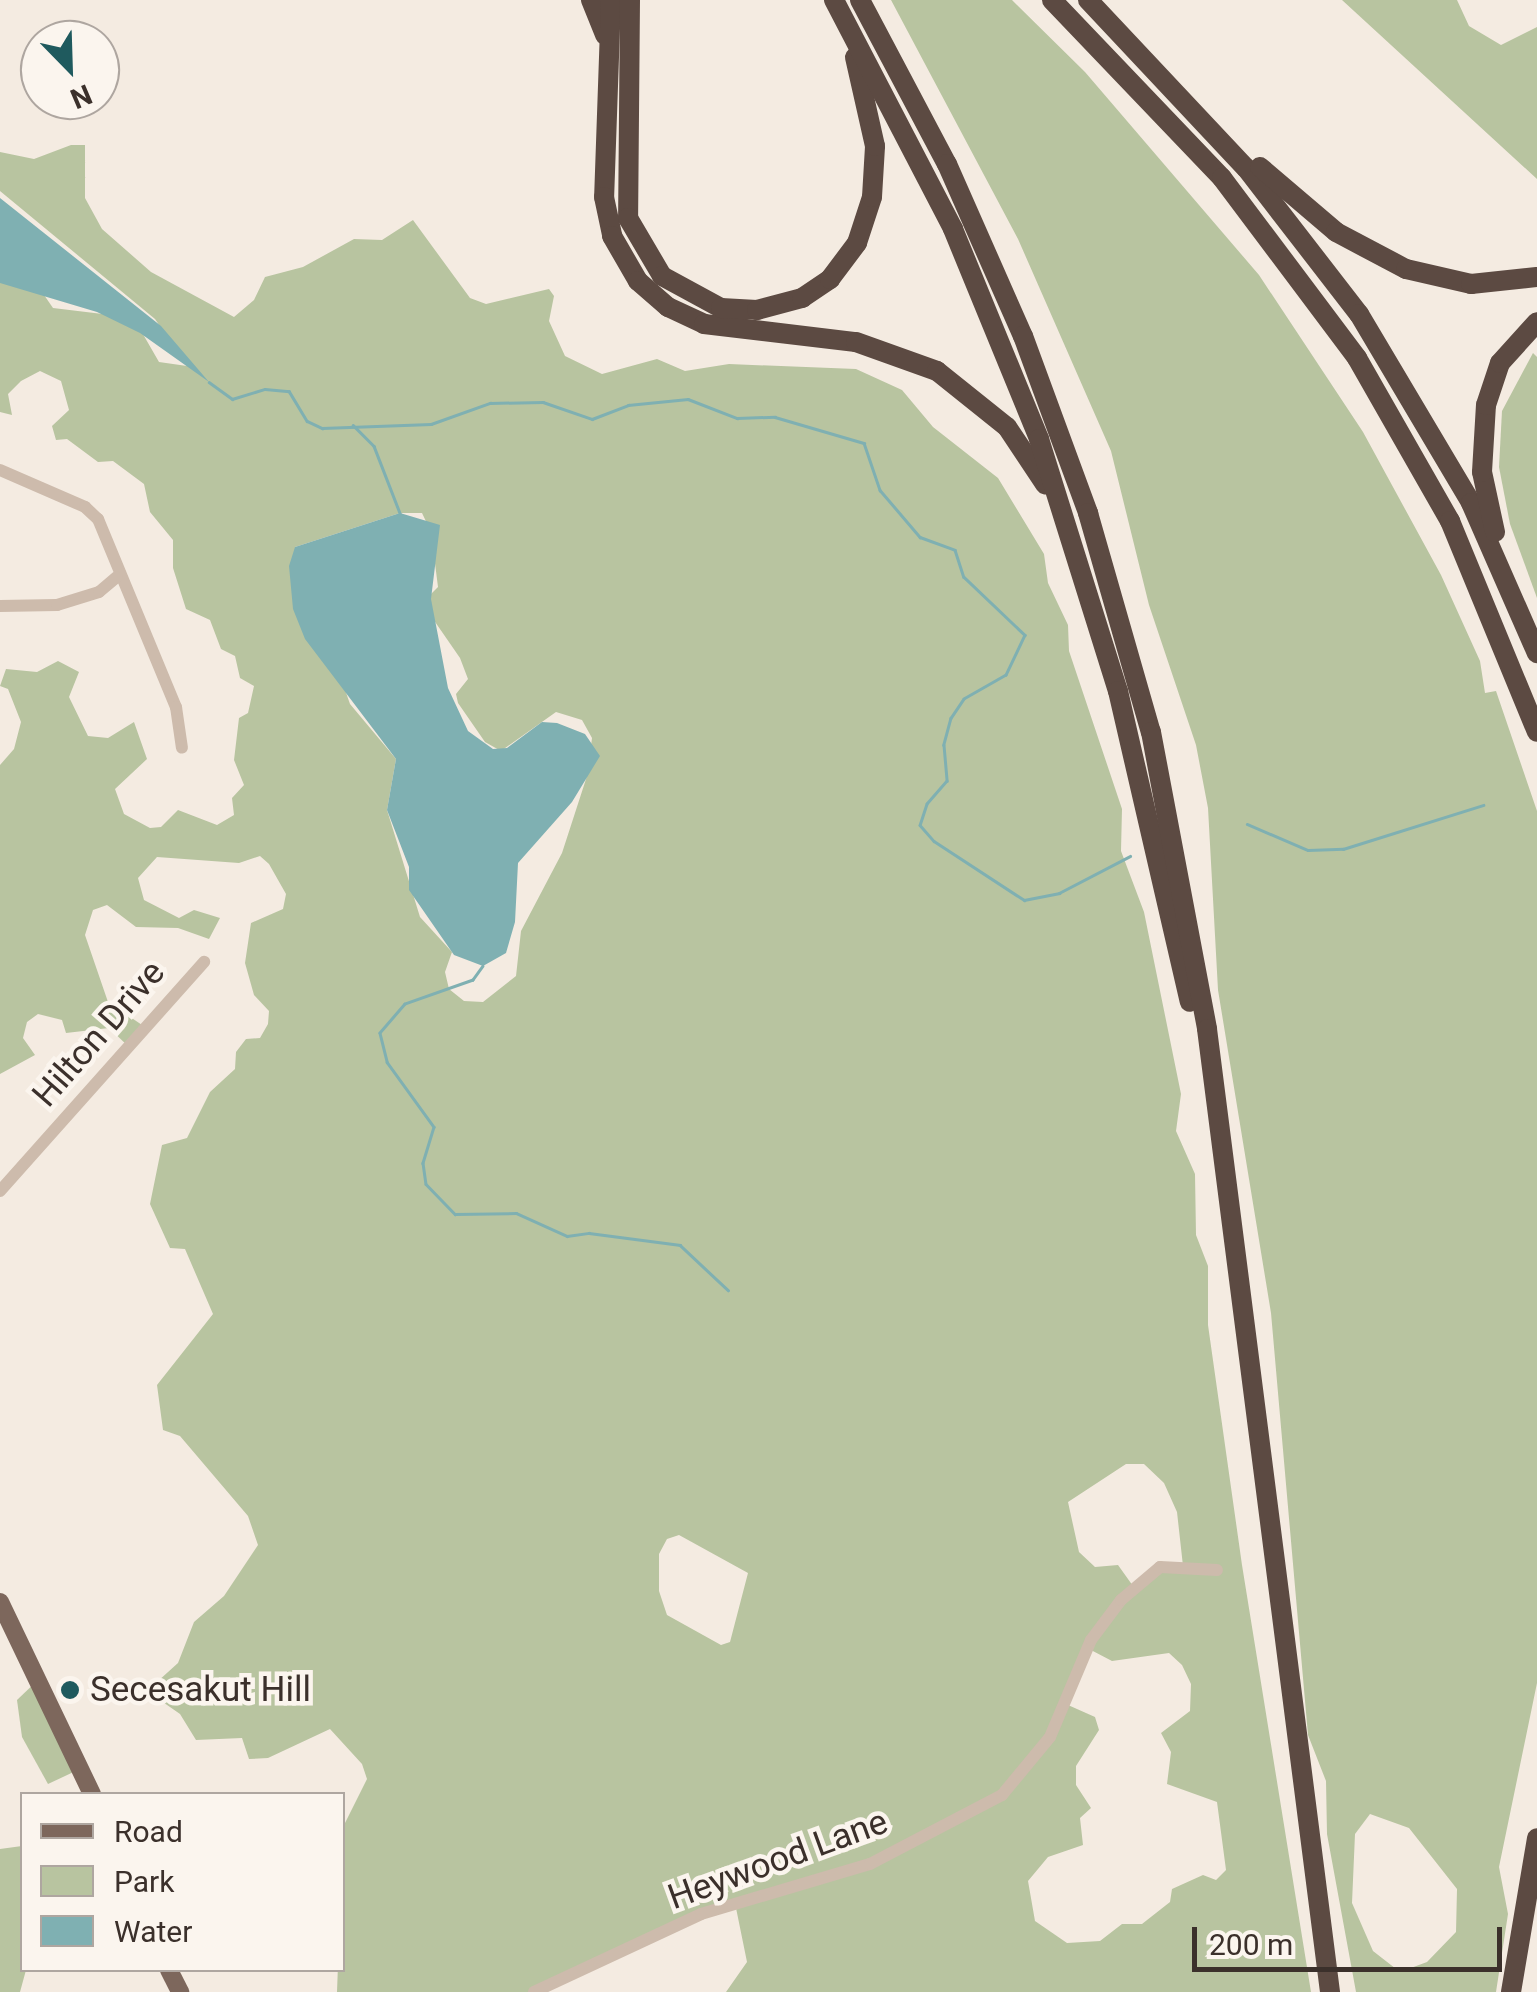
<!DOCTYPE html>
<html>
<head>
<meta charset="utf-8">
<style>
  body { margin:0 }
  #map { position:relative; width:1537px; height:1992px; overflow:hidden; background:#f4ebe1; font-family:Roboto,sans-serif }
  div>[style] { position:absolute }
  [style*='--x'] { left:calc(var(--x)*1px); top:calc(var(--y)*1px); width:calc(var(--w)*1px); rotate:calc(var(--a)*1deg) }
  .green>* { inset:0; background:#b8c4a0 }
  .water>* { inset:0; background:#7fb0b2 }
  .stream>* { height:2.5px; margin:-1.25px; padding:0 1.25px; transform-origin:1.25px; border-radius:1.25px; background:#7fb0b2 }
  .minor>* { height:12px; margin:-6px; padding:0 6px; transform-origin:6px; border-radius:6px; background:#cdbbac }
  .major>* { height:18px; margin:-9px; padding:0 9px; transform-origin:9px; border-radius:9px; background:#7d675c }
  .highway>* { height:20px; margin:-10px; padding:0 10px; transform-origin:10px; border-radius:10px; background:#5c4a42 }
  .dots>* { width:28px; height:28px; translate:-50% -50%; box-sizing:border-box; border:5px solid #fbf5ee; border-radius:50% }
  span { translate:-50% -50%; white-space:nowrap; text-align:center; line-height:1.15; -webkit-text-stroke:9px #fbf5ee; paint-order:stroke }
  .street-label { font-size:35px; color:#3b302b }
  .poi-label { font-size:35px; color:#3b302b }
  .left { translate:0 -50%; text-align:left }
  .legend { position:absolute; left:20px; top:1792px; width:325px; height:180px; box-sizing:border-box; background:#fbf5ee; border:2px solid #aea6a0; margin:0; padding:12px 18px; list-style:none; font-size:30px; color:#3b302b }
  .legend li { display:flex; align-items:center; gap:20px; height:50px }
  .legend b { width:50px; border:2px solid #aea6a0 }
  .north { position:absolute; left:20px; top:20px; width:100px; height:100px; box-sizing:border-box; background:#fbf5ee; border:2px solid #aea6a0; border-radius:50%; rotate:157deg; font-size:28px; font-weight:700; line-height:40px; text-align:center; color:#3b302b }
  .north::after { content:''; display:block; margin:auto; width:35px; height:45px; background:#1f5a5e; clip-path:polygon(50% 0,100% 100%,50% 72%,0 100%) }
  .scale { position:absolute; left:1192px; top:1927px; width:310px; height:45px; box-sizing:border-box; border:5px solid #3b302b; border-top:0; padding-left:12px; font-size:30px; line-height:35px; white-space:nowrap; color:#3b302b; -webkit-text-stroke:8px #fbf5ee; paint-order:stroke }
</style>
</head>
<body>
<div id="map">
  <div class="green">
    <i style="clip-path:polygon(evenodd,891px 0,1012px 0,1085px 72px,1259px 275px,1363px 432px,1441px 575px,1480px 661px,1485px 693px,1496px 691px,1537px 811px,1537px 1683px,1499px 1867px,1508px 1914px,1496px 1992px,1356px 1992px,1327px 1834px,1326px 1781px,1308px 1735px,1271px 1313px,1218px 990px,1208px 808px,1196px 745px,1149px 605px,1111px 451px,1018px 239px,891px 0,1370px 1814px,1409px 1828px,1457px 1889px,1456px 1932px,1427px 1962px,1400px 1972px,1373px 1951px,1352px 1903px,1355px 1834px,1370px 1814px)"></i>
    <i style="clip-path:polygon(1342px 0,1457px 0,1469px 26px,1501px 45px,1537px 27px,1537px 179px)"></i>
    <i style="clip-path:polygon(evenodd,71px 145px,85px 145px,85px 198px,102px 229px,151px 272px,234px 317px,254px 300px,265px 277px,303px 267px,354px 239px,382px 240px,413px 220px,470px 298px,486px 304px,549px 289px,554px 296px,549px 321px,565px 356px,602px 374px,657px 359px,685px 371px,729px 364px,856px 369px,902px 390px,933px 427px,998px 478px,1044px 554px,1048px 583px,1068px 625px,1069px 651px,1122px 809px,1121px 851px,1144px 912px,1181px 1094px,1176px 1131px,1195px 1174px,1196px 1235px,1208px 1266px,1208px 1325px,1242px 1565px,1311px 1992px,726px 1992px,747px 1962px,736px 1908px,708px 1913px,536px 1992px,337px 1992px,343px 1827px,367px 1779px,362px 1764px,330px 1729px,268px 1758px,249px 1759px,242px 1738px,196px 1740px,180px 1714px,147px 1691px,178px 1663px,194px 1622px,224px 1596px,258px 1545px,248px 1516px,180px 1436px,163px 1430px,157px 1385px,213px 1314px,185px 1249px,170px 1248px,150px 1204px,162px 1145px,187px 1138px,210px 1092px,235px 1069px,236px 1052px,246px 1039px,260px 1038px,268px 1024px,269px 1011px,254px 995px,245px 963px,251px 923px,283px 909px,286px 894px,269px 864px,260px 856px,239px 863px,157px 857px,138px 878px,144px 900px,179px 918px,194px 910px,220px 918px,209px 939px,178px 928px,136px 927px,107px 905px,93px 910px,85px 935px,108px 1002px,145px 1027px,129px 1047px,109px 1028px,66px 1033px,62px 1020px,38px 1014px,27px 1022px,23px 1038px,35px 1055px,0 1074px,0 765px,14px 749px,21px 722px,8px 689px,0 686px,6px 669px,37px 672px,58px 661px,79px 672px,69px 697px,88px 736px,108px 738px,134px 722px,147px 759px,115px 789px,124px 814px,150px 828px,161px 827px,178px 810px,217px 825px,234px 815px,232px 798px,244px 785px,234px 760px,239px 718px,248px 713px,254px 686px,240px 678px,235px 656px,221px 649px,210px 620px,186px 609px,173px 568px,173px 540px,150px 512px,144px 484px,113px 461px,98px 462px,67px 439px,56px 440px,52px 426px,69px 410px,61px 381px,40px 371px,21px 381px,8px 394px,12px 415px,0 412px,0 278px,42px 292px,53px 308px,119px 316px,140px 329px,159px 362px,187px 366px,155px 319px,0 191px,0 152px,34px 159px,71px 145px,400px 513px,422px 513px,431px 532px,438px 587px,422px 603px,460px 658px,468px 679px,456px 694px,458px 703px,485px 742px,501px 751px,556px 712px,582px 720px,592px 738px,587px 776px,562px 853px,521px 931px,516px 976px,483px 1002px,464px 1001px,449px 989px,445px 972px,452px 952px,420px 917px,387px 810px,396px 759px,350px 704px,295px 547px,400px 513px,71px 145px,1126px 1464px,1144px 1464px,1164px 1483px,1177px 1512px,1183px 1566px,1158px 1569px,1133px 1586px,1118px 1565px,1095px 1567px,1079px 1552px,1068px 1502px,1126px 1464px,71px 145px,679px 1535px,748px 1573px,730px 1642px,721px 1645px,667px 1615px,659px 1591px,659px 1554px,667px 1539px,679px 1535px,71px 145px,1089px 1649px,1112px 1661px,1169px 1653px,1182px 1665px,1191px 1684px,1190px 1711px,1161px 1733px,1171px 1752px,1167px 1784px,1217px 1802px,1226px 1870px,1216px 1880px,1203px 1875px,1172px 1889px,1170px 1902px,1142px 1924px,1122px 1924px,1100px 1941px,1067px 1943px,1035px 1921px,1028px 1881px,1048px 1857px,1083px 1845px,1080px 1818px,1091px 1808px,1076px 1785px,1076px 1766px,1099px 1730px,1095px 1717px,1068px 1705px,1089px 1649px)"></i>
    <i style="clip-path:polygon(1533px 353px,1537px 357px,1537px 598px,1510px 524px,1499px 467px,1502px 411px)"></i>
    <i style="clip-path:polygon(40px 1678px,80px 1769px,48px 1784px,22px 1737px,17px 1700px)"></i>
    <i style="clip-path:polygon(22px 1846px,26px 1970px,20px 1992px,0 1992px,0 1849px)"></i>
  </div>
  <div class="water">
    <i style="clip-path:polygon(0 198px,161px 326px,209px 382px,140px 333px,97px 312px,0 283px)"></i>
    <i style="clip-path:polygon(400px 513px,440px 525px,431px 599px,448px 688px,468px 731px,493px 749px,507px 748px,542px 722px,557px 723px,585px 734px,600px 756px,572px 802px,518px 863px,515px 922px,506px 953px,483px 966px,454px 955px,409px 890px,409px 867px,387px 810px,396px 759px,305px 639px,293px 609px,289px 566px,295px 547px)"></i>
  </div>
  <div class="stream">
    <i style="--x:209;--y:382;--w:29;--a:36"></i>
    <i style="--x:232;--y:399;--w:34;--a:-17"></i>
    <i style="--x:265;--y:389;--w:24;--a:5"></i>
    <i style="--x:289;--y:391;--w:35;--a:59"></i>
    <i style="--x:307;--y:421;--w:17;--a:25"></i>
    <i style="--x:322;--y:428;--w:109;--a:-2.1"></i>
    <i style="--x:431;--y:424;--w:63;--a:-19.6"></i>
    <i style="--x:490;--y:403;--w:53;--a:-1.1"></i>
    <i style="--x:543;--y:402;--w:52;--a:19.1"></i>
    <i style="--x:592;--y:419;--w:39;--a:-21"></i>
    <i style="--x:628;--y:405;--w:60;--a:-5.7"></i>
    <i style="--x:688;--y:399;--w:53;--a:21.2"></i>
    <i style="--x:737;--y:418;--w:38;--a:-2"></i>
    <i style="--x:775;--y:417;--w:93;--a:16.3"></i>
    <i style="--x:864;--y:443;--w:50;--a:71.2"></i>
    <i style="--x:880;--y:490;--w:62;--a:49.6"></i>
    <i style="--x:920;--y:537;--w:37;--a:20"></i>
    <i style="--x:955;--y:550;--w:28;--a:72"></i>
    <i style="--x:964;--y:577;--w:84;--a:43.6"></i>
    <i style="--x:1025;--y:635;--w:44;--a:115.4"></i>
    <i style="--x:1006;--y:675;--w:48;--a:150.3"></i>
    <i style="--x:964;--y:699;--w:23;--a:124"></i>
    <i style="--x:951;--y:718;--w:28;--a:105"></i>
    <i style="--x:944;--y:745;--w:36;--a:85"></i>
    <i style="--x:947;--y:781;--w:30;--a:131"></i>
    <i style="--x:927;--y:804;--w:22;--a:108"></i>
    <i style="--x:920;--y:825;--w:21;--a:49"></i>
    <i style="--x:934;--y:841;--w:108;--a:33.2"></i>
    <i style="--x:1024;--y:900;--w:36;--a:-11"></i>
    <i style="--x:1059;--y:893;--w:80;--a:-27.5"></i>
    <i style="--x:353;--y:425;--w:30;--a:45"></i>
    <i style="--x:374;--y:446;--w:72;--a:68.8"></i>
    <i style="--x:1247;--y:824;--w:66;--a:23.1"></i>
    <i style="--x:1308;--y:850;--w:35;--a:-2"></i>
    <i style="--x:1343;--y:849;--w:147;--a:-17.4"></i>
    <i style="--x:483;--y:966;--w:17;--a:126"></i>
    <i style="--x:473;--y:980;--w:72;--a:160.6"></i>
    <i style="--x:405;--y:1004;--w:38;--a:131"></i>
    <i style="--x:380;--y:1033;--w:30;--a:76"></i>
    <i style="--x:387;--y:1062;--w:80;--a:54.1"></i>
    <i style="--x:434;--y:1127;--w:38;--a:107"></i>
    <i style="--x:423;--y:1163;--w:21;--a:82"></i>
    <i style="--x:426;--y:1184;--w:42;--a:46"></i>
    <i style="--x:455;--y:1214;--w:61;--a:-0.9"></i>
    <i style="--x:516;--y:1213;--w:56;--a:24.3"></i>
    <i style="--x:567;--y:1236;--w:22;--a:-8"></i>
    <i style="--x:589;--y:1233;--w:92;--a:7.5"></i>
    <i style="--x:680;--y:1245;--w:66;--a:43.2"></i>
  </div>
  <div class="minor">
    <i style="--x:0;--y:470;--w:93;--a:23.5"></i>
    <i style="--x:85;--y:507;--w:18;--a:43"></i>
    <i style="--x:98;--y:519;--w:204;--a:67.5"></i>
    <i style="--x:176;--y:707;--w:41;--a:81.7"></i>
    <i style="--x:0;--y:606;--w:57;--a:-1"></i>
    <i style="--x:57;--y:605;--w:44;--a:-17.2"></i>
    <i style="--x:99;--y:592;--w:23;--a:-40"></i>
    <i style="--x:0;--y:1191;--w:307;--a:-48.3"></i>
    <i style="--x:534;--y:1992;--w:184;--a:-25"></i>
    <i style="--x:701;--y:1914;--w:176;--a:-16.5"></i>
    <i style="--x:870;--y:1864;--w:149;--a:-27.6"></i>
    <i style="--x:1002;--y:1795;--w:75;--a:-50.4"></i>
    <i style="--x:1050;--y:1737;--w:105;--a:-67.1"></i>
    <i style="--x:1091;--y:1640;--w:50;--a:-53.1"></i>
    <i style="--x:1121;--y:1600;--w:51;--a:-40.2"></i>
    <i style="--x:1160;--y:1567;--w:57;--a:3"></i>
  </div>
  <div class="major">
    <i style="--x:0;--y:1602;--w:213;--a:64.4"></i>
    <i style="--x:169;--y:1970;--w:25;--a:63"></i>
  </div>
  <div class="highway">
    <i style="--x:591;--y:0;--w:38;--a:68"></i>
    <i style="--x:611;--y:0;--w:197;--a:92"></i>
    <i style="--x:604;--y:197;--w:40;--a:78"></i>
    <i style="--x:612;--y:236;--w:52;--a:60"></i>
    <i style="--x:638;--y:281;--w:40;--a:41"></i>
    <i style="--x:668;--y:307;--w:40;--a:25"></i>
    <i style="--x:704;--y:324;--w:153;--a:6.8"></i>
    <i style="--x:856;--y:342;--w:86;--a:19.7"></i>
    <i style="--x:937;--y:371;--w:90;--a:38.7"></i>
    <i style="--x:1007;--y:427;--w:69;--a:56.3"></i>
    <i style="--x:630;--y:0;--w:218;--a:90.5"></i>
    <i style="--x:628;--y:218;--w:67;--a:59.6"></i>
    <i style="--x:662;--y:276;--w:67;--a:28.5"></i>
    <i style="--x:721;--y:308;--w:36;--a:3"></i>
    <i style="--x:757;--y:310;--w:47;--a:-14.9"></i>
    <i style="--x:802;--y:298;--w:34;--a:-34"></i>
    <i style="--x:830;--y:279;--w:45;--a:-53.1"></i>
    <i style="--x:857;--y:243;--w:48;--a:-71.9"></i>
    <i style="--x:872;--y:197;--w:51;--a:-86.6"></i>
    <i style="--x:875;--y:146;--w:91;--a:-102.7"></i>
    <i style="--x:834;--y:0;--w:258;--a:62.5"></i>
    <i style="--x:953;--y:229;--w:227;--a:67.7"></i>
    <i style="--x:1039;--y:439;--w:264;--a:72.6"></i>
    <i style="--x:1118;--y:691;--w:319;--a:77"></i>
    <i style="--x:860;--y:0;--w:186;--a:62.1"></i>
    <i style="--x:947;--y:164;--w:188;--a:66.2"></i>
    <i style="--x:1023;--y:336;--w:189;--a:69.8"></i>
    <i style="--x:1088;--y:513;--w:228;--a:74"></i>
    <i style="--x:1151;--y:732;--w:302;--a:79.3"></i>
    <i style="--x:1207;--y:1029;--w:971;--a:82.72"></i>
    <i style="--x:1052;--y:0;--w:246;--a:46.3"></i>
    <i style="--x:1222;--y:178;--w:225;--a:53.1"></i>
    <i style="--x:1357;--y:358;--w:188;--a:60.3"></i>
    <i style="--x:1450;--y:521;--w:228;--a:67.6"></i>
    <i style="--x:1088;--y:0;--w:231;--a:46.8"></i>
    <i style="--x:1246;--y:168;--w:185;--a:52.3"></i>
    <i style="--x:1359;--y:314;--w:220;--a:59.3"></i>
    <i style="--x:1471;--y:503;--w:164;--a:66.3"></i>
    <i style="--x:1260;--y:167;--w:100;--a:40.5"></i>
    <i style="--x:1336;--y:232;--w:79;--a:27.9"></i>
    <i style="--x:1406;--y:269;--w:67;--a:13"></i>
    <i style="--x:1471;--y:284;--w:66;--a:-6.1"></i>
    <i style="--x:1495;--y:532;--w:61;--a:-102.2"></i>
    <i style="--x:1482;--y:472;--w:67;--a:-86.6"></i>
    <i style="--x:1486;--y:405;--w:44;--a:-71.6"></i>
    <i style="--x:1500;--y:363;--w:55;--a:-47.9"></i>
    <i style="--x:1511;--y:1992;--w:156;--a:-80.4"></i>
  </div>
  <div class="dots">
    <i style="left:70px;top:1690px;background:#1f5a5e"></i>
  </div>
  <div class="street-label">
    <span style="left:99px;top:1034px;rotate:-49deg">Hilton Drive</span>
    <span style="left:778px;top:1860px;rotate:-20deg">Heywood Lane</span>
  </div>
  <div class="poi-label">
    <span class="left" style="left:90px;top:1690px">Secesakut Hill</span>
  </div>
  <ul class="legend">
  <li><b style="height:12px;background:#7d675c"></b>Road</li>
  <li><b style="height:28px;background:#b8c4a0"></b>Park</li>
  <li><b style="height:28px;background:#7fb0b2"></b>Water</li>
  </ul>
  <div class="north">N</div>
  <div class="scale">200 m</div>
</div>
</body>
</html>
